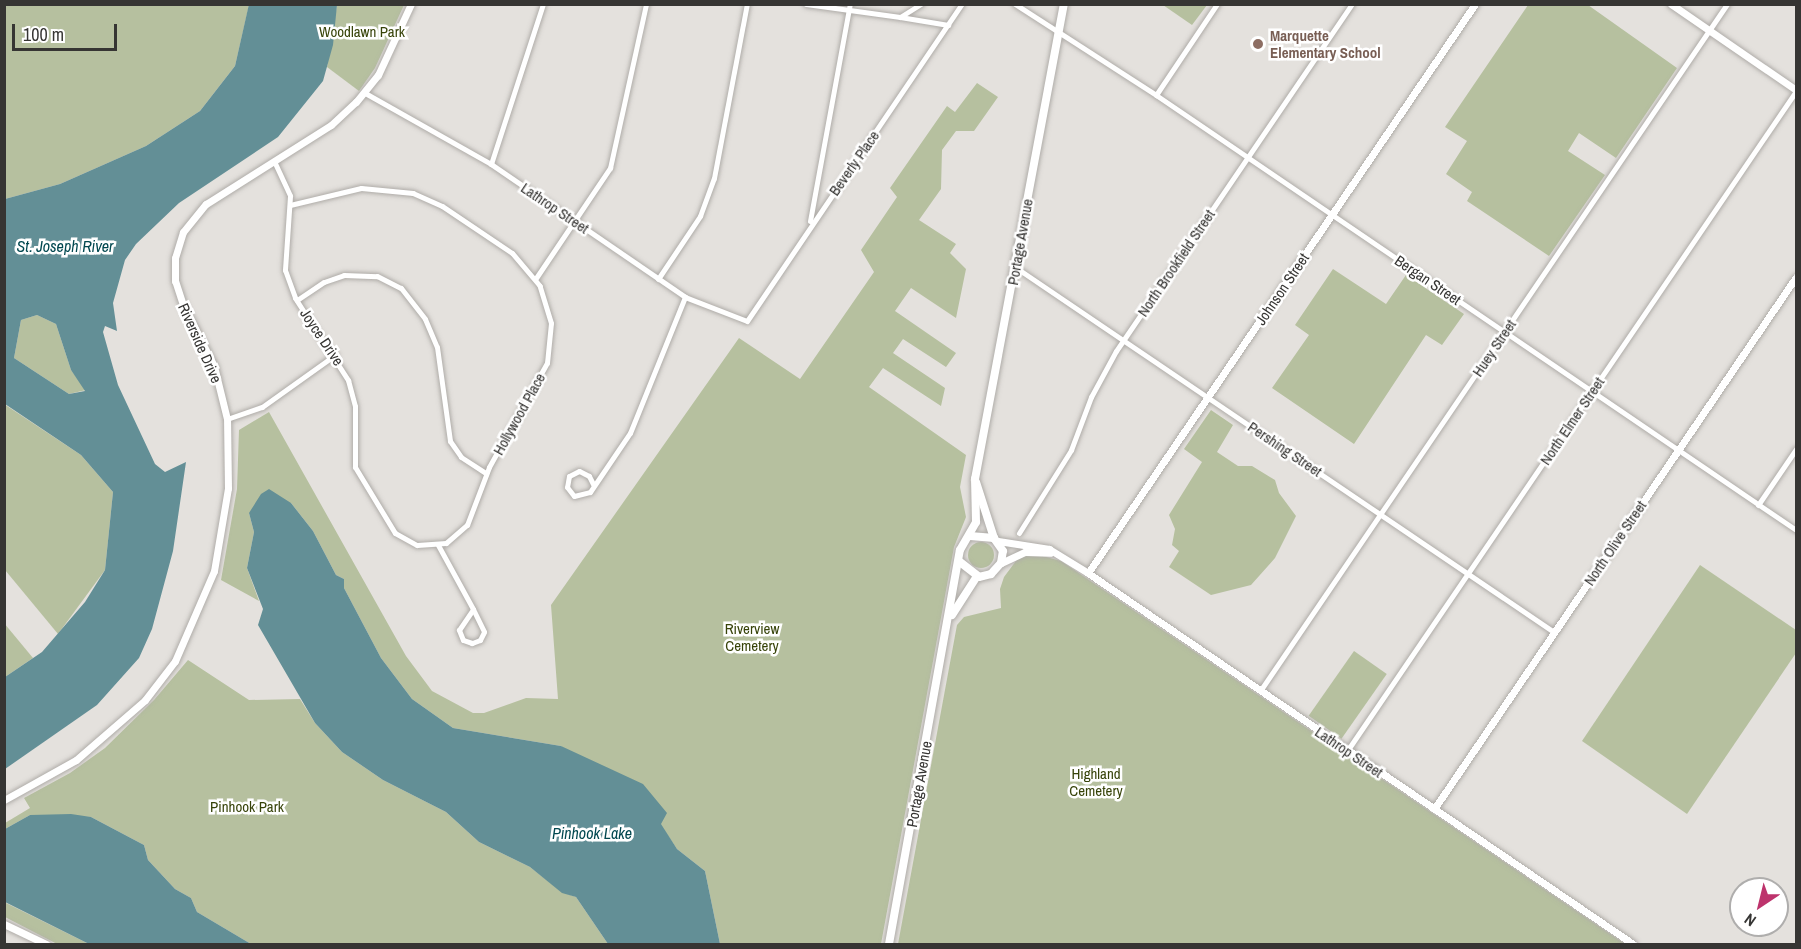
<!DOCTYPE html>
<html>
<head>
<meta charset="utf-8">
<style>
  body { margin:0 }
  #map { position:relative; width:1801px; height:949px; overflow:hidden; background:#e4e1dd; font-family:"Archivo Narrow",sans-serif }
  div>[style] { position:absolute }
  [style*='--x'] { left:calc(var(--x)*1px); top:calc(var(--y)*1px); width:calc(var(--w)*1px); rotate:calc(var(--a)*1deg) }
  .green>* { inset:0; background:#b6c09f; transform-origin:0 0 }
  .round { border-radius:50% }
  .water>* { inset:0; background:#638f96 }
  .roads { filter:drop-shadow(0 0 2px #afaca8) drop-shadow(0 0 2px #afaca8) }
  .minor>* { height:5px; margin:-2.5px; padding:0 2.5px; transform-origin:2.5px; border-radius:2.5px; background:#fff }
  .tertiary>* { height:7px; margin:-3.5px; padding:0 3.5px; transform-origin:3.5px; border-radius:3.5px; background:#fff }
  .secondary>* { height:8px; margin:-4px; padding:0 4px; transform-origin:4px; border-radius:4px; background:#fff }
  .dots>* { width:16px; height:16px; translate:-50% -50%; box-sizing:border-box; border:3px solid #fff; border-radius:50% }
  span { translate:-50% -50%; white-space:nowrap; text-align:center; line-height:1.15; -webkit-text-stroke:5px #fff; paint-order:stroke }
  .park-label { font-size:15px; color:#374309 }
  .education-label { font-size:15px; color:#785e54; font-weight:700 }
  .left { translate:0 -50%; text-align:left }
  .street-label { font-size:15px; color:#363533 }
  .water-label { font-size:16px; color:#00474f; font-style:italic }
  .frame { position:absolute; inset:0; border:6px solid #363533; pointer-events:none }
  .north { position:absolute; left:1729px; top:877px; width:60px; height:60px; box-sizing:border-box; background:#fff; border:2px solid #afaead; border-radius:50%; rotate:215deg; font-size:16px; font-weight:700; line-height:24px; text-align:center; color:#363533 }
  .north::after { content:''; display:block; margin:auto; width:21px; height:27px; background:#bd336c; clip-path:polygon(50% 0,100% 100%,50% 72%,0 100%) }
  .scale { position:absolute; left:12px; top:24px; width:105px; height:27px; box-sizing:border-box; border:3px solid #363533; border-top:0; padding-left:8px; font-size:18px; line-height:21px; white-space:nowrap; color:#363533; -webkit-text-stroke:4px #fff; paint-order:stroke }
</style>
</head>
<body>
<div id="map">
  <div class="green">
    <i style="clip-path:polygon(5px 5px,249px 5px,235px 66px,200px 111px,146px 146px,60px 184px,5px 199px)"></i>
    <i style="clip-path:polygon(337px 5px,404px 5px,375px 68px,359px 91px,327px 67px)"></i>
    <i style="clip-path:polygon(1163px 5px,1207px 5px,1192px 25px)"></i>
    <i style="clip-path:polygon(1528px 5px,1588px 5px,1677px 68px,1616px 158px,1579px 133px,1568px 151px,1605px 175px,1549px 256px,1467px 201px,1472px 192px,1446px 174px,1467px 141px,1445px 127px)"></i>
    <i style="clip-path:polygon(977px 83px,998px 97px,974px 131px,956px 131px,942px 150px,941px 189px,919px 220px,956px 244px,950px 253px,966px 269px,956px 318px,911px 288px,895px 311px,956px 353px,946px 367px,903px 339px,893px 353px,945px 388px,941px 406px,883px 368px,869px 387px,966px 455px,960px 487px,966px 517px,954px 547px,881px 944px,720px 944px,705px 871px,677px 849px,660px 824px,561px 746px,453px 728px,412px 699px,381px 658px,344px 588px,344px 579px,336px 575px,313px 531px,291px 503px,249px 513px,254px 532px,247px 568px,259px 601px,221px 580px,237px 489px,239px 430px,269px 412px,406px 656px,432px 691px,473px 713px,484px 713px,526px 698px,558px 699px,551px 605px,739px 338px,800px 379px,874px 272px,861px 250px,897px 197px,890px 188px,947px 106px,955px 112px)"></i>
    <i style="clip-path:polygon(1333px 269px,1386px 304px,1406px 275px,1464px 314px,1442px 345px,1426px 335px,1354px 444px,1272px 388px,1309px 335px,1295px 325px)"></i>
    <i style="clip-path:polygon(37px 315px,56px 324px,71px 370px,86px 390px,69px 394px,14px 358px,21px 320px)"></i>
    <i style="clip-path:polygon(4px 404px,81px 455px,113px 492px,105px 570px,58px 634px,5px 570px)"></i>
    <i style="clip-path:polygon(1211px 410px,1233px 425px,1217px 452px,1238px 466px,1252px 466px,1275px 480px,1279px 493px,1296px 516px,1275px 558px,1251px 585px,1211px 595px,1169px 567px,1179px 551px,1172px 545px,1175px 529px,1169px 515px,1202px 462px,1184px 449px)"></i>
    <i class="round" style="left:968px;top:542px;width:26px;height:26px"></i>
    <i style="clip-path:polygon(1035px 554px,1061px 561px,1625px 944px,898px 944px,957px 625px,964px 617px,1001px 608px,1000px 589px,1004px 577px,1019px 557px)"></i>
    <i style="clip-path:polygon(1700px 565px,1796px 630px,1796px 653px,1687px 814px,1582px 741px)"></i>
    <i style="clip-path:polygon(4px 623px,33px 658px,5px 677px,4px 677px)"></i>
    <i style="left:1354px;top:651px;width:40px;height:79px;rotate:35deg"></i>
    <i style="clip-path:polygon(188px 660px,249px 700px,300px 699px,315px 723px,342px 752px,383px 780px,446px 812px,479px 842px,530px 867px,562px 892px,576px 897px,608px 944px,251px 944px,197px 912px,191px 898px,175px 889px,148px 860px,144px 845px,91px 817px,30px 815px,5px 829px,5px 823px,30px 808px,24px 798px,70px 773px,105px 748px,154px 700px)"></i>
    <i style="clip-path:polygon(4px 902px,89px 944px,57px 944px,5px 917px)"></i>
  </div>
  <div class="water">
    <i style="clip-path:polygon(evenodd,249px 4px,337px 5px,333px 45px,323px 81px,278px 137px,179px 203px,136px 244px,125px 260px,113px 303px,117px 331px,105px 326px,103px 332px,118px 385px,155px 464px,165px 472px,186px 462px,173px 551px,152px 629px,139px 658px,97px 705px,5px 769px,5px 677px,42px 652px,85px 602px,105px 570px,113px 492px,81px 455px,5px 404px,5px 199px,60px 184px,146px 146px,200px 111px,235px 66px,249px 4px,37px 315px,56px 324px,71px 370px,85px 391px,69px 394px,14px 358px,21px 320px,37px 315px)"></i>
    <i style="clip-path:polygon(269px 489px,291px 503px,313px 531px,336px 575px,344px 579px,344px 588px,381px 658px,412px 699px,453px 728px,561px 746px,643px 784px,667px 813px,661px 824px,677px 849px,705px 871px,720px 944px,608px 944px,576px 897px,562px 893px,530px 867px,479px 842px,446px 812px,383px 780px,342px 752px,315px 723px,258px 625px,263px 609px,247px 568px,254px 532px,249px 513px,261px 494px)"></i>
    <i style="clip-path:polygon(71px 814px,91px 817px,144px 845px,148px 860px,175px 889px,191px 898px,197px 912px,251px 944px,89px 944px,5px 902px,5px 829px,30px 815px)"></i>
  </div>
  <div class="roads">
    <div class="minor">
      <i style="--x:806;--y:4;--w:95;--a:7.9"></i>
      <i style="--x:900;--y:17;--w:25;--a:-32"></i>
      <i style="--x:1015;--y:4;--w:168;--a:32.8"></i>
      <i style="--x:1156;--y:95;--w:774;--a:34.2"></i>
      <i style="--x:900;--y:17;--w:49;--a:9.5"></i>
      <i style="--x:365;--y:93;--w:145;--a:29.4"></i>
      <i style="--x:491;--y:164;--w:235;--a:34.4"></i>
      <i style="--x:685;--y:297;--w:66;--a:21.2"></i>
      <i style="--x:747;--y:321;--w:383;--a:-55.9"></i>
      <i style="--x:1156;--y:95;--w:110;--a:-56.2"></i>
      <i style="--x:274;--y:161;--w:38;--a:65"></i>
      <i style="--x:290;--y:196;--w:74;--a:93.9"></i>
      <i style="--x:285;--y:270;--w:30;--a:70"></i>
      <i style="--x:295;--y:298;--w:98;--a:57.1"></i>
      <i style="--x:348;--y:380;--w:27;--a:75"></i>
      <i style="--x:355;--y:406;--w:61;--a:90"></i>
      <i style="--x:355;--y:467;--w:77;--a:58.8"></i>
      <i style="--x:395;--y:533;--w:25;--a:29"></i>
      <i style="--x:417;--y:545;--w:29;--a:-4"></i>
      <i style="--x:446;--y:543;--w:28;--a:-41"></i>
      <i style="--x:467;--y:525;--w:62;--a:-69.2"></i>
      <i style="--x:489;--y:467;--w:119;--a:-60.9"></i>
      <i style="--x:547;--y:363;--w:40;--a:-84.3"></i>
      <i style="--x:551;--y:323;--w:39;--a:-107"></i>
      <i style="--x:540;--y:286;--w:43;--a:-130.3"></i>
      <i style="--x:512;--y:253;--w:84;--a:-146.1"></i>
      <i style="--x:442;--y:206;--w:32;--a:-156"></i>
      <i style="--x:413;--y:193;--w:52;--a:-174.5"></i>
      <i style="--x:361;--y:188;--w:73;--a:166.5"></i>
      <i style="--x:491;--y:164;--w:168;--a:-72"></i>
      <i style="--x:810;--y:221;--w:221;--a:-79.6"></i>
      <i style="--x:1015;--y:267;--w:651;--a:34.11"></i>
      <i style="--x:536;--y:278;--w:133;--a:-56.1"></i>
      <i style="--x:610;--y:168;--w:168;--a:-77.6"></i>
      <i style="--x:658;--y:279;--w:76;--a:-56.3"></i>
      <i style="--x:700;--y:216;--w:40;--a:-69.8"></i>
      <i style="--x:714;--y:178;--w:177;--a:-79.3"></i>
      <i style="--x:297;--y:300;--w:32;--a:-34"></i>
      <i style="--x:324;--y:282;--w:21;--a:-19"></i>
      <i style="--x:344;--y:275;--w:33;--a:2"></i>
      <i style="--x:377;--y:276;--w:27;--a:27"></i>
      <i style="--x:401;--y:288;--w:39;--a:52"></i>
      <i style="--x:425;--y:319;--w:30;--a:67"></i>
      <i style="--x:437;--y:347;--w:95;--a:82.1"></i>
      <i style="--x:450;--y:441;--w:19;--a:55"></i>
      <i style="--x:461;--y:457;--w:30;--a:33"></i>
      <i style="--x:227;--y:419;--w:37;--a:-19"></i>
      <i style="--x:262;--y:407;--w:90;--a:-35.5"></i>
      <i style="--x:593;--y:484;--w:9;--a:-117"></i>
      <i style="--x:589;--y:476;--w:11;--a:-153"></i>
      <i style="--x:579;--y:471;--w:11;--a:153"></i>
      <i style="--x:569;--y:476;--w:11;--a:100"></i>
      <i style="--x:567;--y:487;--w:11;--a:52"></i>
      <i style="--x:574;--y:496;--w:16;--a:-14"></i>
      <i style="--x:590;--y:492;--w:71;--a:-55.9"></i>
      <i style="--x:630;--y:433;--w:147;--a:-68"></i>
      <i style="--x:1758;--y:505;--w:68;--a:-55.8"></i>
      <i style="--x:1019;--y:533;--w:98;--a:-57.9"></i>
      <i style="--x:1071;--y:450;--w:57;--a:-69.3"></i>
      <i style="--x:1091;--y:397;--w:52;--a:-61.5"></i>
      <i style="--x:1116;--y:351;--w:420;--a:-55.8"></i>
      <i style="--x:438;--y:545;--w:73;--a:61.3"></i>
      <i style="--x:473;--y:609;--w:25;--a:64"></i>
      <i style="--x:484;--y:632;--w:9;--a:117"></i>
      <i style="--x:480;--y:640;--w:9;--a:159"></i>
      <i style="--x:472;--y:643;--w:9;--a:-162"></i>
      <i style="--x:463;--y:640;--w:11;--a:-112"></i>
      <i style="--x:459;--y:630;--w:25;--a:-56"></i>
      <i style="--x:1260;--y:691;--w:831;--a:-55.79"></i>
      <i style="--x:1347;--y:751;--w:798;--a:-55.77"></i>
    </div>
    <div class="tertiary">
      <i style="--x:1671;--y:4;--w:152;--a:34.5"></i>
      <i style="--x:998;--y:541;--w:52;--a:8.9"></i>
      <i style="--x:1049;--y:549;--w:46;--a:31.6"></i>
      <i style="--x:1088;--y:573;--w:659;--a:34.24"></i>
      <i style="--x:1001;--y:563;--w:26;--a:-25"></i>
      <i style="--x:1025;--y:552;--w:25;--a:2"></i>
      <i style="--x:1088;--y:573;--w:688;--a:-55.78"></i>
      <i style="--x:4;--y:800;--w:82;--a:-29.1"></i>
      <i style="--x:76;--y:760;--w:91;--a:-41"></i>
      <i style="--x:145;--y:700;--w:49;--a:-52.4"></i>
      <i style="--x:175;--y:661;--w:98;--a:-66.6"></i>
      <i style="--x:214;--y:571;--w:84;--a:-80.4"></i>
      <i style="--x:228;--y:488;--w:69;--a:-90.8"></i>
      <i style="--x:227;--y:419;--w:55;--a:-103.8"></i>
      <i style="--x:214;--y:366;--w:68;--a:-116.9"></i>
      <i style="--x:183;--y:305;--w:25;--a:-108"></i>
      <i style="--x:175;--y:281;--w:23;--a:-90"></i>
      <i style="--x:175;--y:258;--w:27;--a:-73"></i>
      <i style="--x:183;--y:232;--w:36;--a:-51"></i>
      <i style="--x:206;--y:204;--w:148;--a:-32.3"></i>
      <i style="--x:331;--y:125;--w:34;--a:-43"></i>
      <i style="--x:356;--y:102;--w:35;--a:-51"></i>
      <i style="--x:378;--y:75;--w:78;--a:-65.1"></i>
      <i style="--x:1434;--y:809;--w:643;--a:-55.77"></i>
      <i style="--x:4;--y:924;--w:47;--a:25.5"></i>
    </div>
    <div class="secondary">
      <i style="--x:976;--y:482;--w:59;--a:72.2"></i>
      <i style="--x:960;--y:562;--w:24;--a:38"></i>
      <i style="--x:979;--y:577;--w:12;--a:-14"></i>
      <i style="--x:991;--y:574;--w:15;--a:-48"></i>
      <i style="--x:1001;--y:563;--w:12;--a:-81"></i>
      <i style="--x:1003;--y:551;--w:16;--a:-125"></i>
      <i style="--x:994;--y:538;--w:24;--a:-175"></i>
      <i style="--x:952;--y:615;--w:46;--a:-57.3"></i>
      <i style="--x:889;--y:944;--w:400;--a:-79.8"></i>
      <i style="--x:960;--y:550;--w:32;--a:-60"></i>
      <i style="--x:976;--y:522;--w:43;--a:-91.3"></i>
      <i style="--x:975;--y:479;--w:483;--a:-79.4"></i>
    </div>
  </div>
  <div class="dots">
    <i style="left:1258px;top:44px;background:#8d6e63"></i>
  </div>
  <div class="park-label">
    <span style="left:362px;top:32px">Woodlawn Park</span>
    <span style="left:752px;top:637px">Riverview<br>Cemetery</span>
    <span style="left:1096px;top:782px">Highland<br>Cemetery</span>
    <span style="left:247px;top:807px">Pinhook Park</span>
  </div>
  <div class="education-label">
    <span class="left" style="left:1270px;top:44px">Marquette<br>Elementary School</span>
  </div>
  <div class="street-label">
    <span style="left:854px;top:163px;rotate:-55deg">Beverly Place</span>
    <span style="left:555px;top:208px;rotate:34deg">Lathrop Street</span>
    <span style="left:1020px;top:242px;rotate:-80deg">Portage Avenue</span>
    <span style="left:1176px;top:263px;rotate:-56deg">North Brookfield Street</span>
    <span style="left:1428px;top:280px;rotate:34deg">Bergan Street</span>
    <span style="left:1282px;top:289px;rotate:-56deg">Johnson Street</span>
    <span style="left:322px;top:337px;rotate:56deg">Joyce Drive</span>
    <span style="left:200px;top:343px;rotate:66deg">Riverside Drive</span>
    <span style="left:1494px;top:348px;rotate:-56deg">Huey Street</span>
    <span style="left:519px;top:414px;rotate:-61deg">Hollywood Place</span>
    <span style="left:1572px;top:421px;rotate:-56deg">North Elmer Street</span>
    <span style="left:1285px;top:449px;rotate:34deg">Pershing Street</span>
    <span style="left:1615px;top:543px;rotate:-56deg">North Olive Street</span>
    <span style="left:1349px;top:752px;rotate:34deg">Lathrop Street</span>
    <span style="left:919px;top:784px;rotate:-80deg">Portage Avenue</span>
  </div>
  <div class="water-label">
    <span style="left:65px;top:246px">St. Joseph River</span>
    <span style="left:592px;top:833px">Pinhook Lake</span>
  </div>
  <div class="frame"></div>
  <div class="north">N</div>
  <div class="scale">100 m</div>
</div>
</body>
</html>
